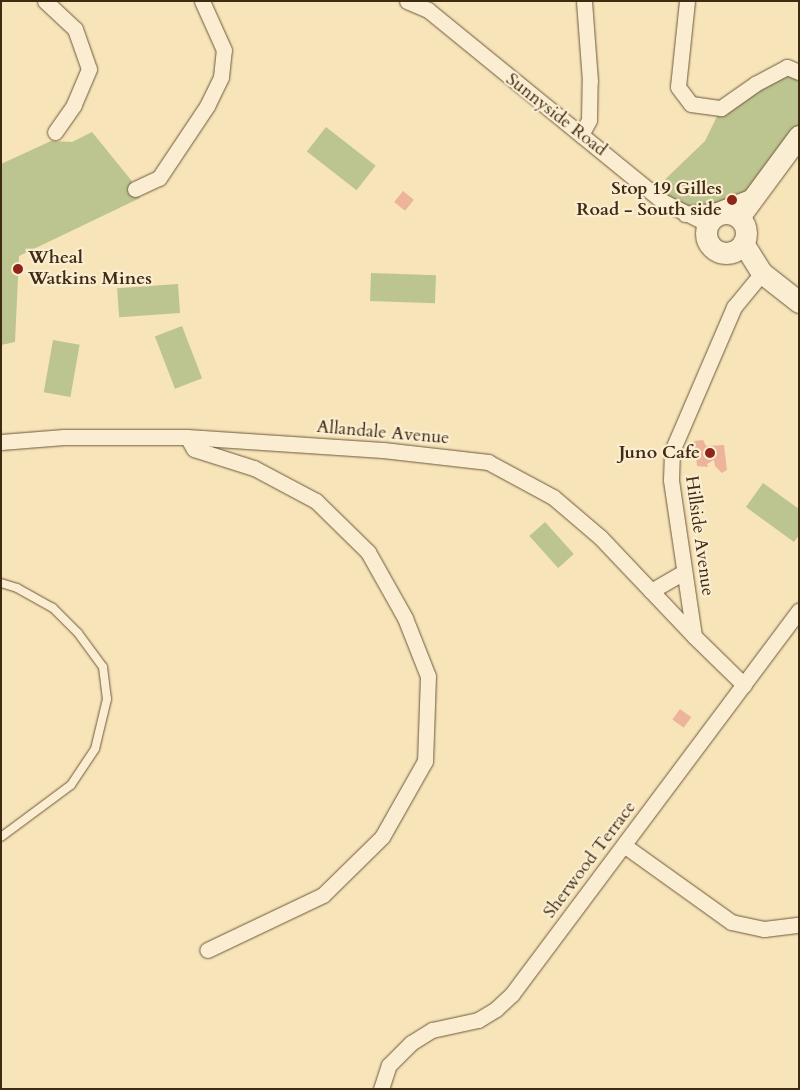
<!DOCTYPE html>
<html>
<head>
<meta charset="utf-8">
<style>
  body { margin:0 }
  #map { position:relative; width:800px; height:1090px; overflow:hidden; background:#f7e4b8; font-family:Cardo,serif }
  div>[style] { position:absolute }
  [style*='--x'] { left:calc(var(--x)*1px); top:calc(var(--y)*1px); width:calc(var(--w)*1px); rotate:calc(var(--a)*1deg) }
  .green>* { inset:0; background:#bcc48f; transform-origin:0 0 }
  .building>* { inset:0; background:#edb39b; transform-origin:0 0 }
  .roads { filter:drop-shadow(0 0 1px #6d583c) drop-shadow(0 0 1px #6d583c) }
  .lane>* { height:8px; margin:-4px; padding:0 4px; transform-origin:4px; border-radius:4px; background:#faedd1 }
  .street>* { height:15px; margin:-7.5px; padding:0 7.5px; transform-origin:7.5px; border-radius:7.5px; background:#faedd1 }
  .secondary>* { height:21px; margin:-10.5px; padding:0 10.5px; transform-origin:10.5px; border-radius:10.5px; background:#faedd1 }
  .secondary>.ring { margin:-10.5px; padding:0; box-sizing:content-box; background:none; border:21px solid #faedd1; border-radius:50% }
  .dots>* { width:14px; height:14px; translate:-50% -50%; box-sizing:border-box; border:2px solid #faedd1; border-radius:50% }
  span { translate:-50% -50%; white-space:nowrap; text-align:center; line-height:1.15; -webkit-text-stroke:4.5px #faedd1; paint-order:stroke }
  .street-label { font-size:18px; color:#3f2a12 }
  .poi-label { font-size:18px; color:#3f2a12; font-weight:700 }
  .right { translate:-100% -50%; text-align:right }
  .left { translate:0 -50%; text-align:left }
  .frame { position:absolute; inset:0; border:2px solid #3f2a12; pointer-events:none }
</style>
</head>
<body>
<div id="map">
  <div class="green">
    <i style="clip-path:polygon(787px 67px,799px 72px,799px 136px,732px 213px,712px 218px,652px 192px,705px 141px,721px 108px)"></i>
    <i style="left:326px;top:127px;width:63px;height:31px;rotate:38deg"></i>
    <i style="clip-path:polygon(92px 132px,131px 180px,140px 198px,19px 256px,15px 342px,1px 345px,1px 164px,51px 141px,72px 142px)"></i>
    <i style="left:371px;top:273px;width:65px;height:28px;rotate:2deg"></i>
    <i style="left:178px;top:284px;width:29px;height:61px;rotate:86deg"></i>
    <i style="left:182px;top:326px;width:56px;height:29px;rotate:69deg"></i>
    <i style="left:53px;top:340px;width:27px;height:53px;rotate:10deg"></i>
    <i style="clip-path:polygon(763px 483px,799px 509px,799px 535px,794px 542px,746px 507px)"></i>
    <i style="left:545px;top:522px;width:43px;height:21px;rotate:48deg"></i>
  </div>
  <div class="building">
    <i style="left:403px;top:191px;width:14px;height:14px;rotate:39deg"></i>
    <i style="clip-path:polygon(703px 440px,706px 446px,724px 445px,727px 470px,722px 473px,715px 466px,714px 460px,707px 464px,708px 467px,697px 466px,694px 441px)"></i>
    <i style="left:680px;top:709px;width:14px;height:13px;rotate:36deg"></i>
  </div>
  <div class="roads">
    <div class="lane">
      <i style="--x:1;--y:583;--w:17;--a:17"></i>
      <i style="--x:17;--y:588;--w:41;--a:29.1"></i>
      <i style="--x:53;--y:608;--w:35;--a:45"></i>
      <i style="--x:78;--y:633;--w:42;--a:53.7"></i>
      <i style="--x:103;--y:667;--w:32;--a:83"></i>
      <i style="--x:107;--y:699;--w:51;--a:103.5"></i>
      <i style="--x:95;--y:749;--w:43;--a:123.7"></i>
      <i style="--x:71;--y:785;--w:87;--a:143.4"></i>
    </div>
    <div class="street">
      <i style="--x:45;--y:1;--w:41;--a:43"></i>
      <i style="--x:75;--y:29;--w:42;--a:70.7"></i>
      <i style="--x:89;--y:69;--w:39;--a:113"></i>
      <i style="--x:74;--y:105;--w:33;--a:125"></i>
      <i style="--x:407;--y:1;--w:23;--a:23"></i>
      <i style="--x:428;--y:10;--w:302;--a:39.2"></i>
      <i style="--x:662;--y:201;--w:51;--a:26.6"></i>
      <i style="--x:687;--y:1;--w:86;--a:96"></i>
      <i style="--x:678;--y:87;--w:21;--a:53"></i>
      <i style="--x:691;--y:104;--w:30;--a:8"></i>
      <i style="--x:721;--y:108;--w:42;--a:-35.2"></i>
      <i style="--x:755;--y:84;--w:36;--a:-28"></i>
      <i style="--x:787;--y:67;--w:13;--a:23"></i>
      <i style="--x:581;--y:135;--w:17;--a:-62"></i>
      <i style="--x:589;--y:120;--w:39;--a:-89"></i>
      <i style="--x:590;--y:81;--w:80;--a:-94.3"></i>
      <i style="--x:135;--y:189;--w:26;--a:-25"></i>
      <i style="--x:159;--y:178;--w:87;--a:-56.3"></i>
      <i style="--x:207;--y:106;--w:32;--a:-64"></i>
      <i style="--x:221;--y:77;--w:27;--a:-84"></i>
      <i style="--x:224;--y:50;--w:54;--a:-114.2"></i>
      <i style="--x:685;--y:214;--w:32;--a:-7"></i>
      <i style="--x:717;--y:210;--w:41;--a:-21.5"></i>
      <i style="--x:187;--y:437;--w:14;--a:60"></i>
      <i style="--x:194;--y:449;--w:63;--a:17.6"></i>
      <i style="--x:254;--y:468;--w:70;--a:28"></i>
      <i style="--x:316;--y:501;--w:73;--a:44.4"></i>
      <i style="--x:368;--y:552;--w:76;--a:60.7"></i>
      <i style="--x:405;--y:618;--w:62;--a:68.4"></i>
      <i style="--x:428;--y:676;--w:85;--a:92"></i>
      <i style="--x:425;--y:761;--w:87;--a:119.5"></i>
      <i style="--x:382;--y:837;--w:83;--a:135.5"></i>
      <i style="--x:323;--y:895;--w:128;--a:154.6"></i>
      <i style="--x:1;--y:442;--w:63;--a:-4.5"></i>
      <i style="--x:64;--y:437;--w:123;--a:0"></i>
      <i style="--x:187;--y:437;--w:196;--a:3.8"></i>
      <i style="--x:383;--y:450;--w:106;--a:6.5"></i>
      <i style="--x:488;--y:462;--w:74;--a:28.3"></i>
      <i style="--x:553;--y:497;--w:62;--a:40.4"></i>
      <i style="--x:600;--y:537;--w:137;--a:46.5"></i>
      <i style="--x:651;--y:591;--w:38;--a:-30"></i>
      <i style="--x:744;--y:685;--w:70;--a:-135.6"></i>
      <i style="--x:694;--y:636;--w:158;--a:-98.4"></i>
      <i style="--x:671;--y:480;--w:29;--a:-88"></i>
      <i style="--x:672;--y:451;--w:157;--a:-66.7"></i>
      <i style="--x:734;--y:307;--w:44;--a:-50.5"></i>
      <i style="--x:625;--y:846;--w:130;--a:35.6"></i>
      <i style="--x:731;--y:922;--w:34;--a:12"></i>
      <i style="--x:764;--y:929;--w:35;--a:-7"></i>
      <i style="--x:381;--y:1089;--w:25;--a:-72"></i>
      <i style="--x:389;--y:1065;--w:31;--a:-45"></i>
      <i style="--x:411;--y:1043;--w:25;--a:-32"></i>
      <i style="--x:432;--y:1030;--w:47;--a:-12.3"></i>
      <i style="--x:478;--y:1020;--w:21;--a:-31"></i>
      <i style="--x:496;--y:1009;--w:22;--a:-43"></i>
      <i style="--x:512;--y:994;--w:479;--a:-53.2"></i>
    </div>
    <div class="secondary">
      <i class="ring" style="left:706px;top:213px;width:19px;height:19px"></i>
      <i style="--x:739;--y:217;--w:101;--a:-53.5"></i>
      <i style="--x:743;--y:243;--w:36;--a:58"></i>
      <i style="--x:762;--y:273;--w:47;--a:38.1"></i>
    </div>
  </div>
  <div class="dots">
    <i style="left:732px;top:200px;background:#8f2418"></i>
    <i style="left:18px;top:269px;background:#8f2418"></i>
    <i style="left:710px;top:453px;background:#8f2418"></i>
  </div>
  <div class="street-label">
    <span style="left:556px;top:115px;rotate:38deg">Sunnyside Road</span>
    <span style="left:383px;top:433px;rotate:5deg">Allandale Avenue</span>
    <span style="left:699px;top:536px;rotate:82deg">Hillside Avenue</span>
    <span style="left:590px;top:860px;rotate:-53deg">Sherwood Terrace</span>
  </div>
  <div class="poi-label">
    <span class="right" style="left:722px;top:200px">Stop 19 Gilles<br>Road - South side</span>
    <span class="left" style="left:28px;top:269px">Wheal<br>Watkins Mines</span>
    <span class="right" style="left:700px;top:453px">Juno Cafe</span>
  </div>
  <div class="frame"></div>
</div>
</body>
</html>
